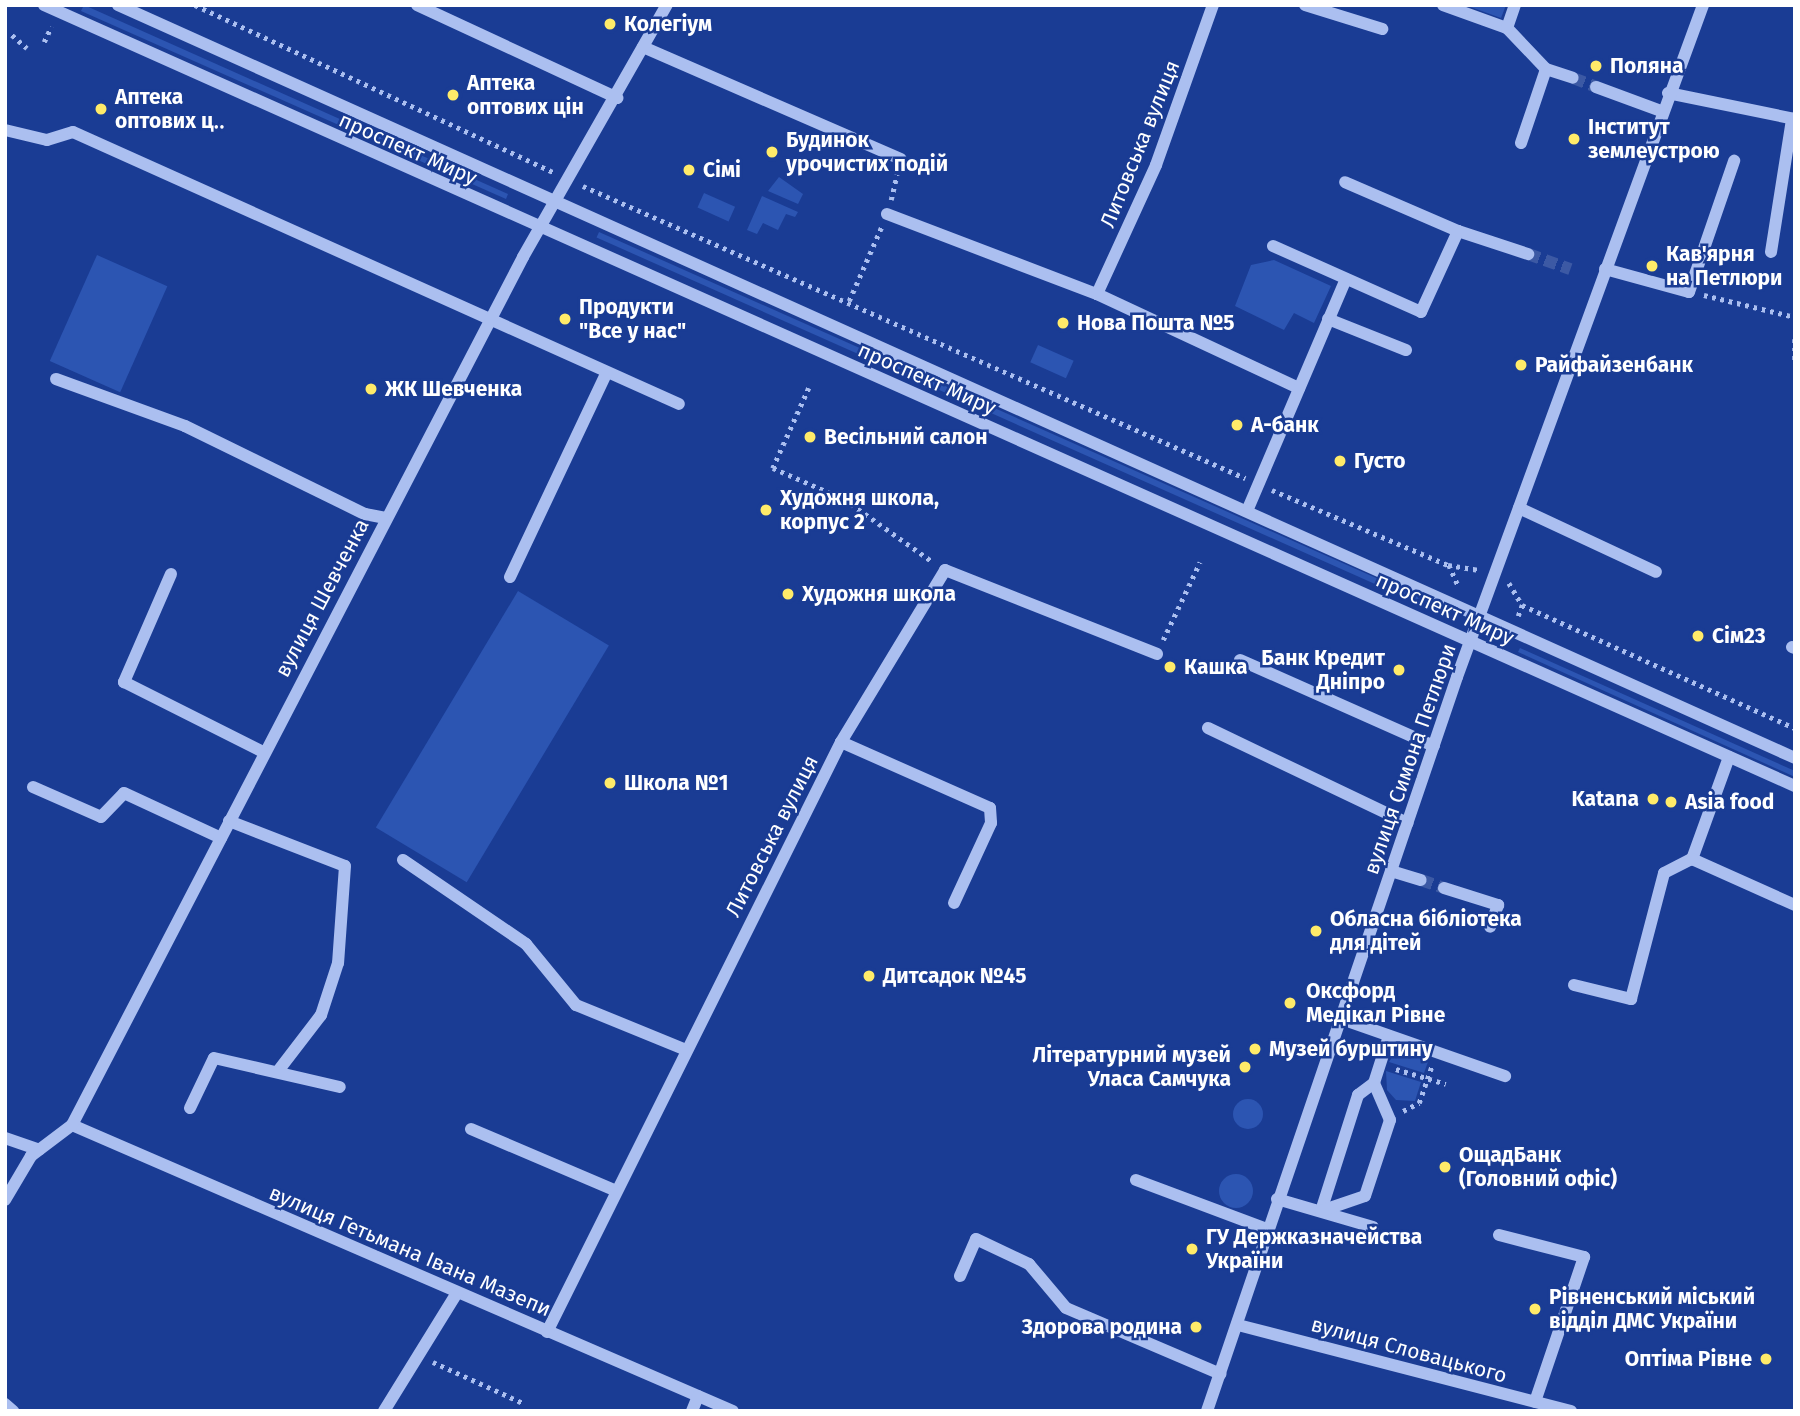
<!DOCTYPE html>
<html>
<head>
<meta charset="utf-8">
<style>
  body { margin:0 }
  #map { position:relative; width:1800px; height:1416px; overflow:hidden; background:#1a3c94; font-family:"Fira Sans",sans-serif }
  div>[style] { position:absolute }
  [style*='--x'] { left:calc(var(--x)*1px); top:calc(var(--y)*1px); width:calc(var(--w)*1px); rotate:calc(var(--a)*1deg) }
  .green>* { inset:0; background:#2c55b2; transform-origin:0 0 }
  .round { border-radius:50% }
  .minor-tunnel>* { height:12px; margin-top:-6px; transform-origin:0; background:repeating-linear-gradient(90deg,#3c59a4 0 12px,transparent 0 18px) }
  .path>* { height:4.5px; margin-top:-2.25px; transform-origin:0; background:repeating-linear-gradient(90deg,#abbff0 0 3.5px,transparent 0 8.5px) }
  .minor>* { height:12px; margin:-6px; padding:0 6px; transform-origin:6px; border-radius:6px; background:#abbff0 }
  .dots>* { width:19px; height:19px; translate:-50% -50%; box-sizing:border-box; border:4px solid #1a3c94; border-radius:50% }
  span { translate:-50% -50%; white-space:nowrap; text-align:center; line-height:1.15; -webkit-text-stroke:5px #1a3c94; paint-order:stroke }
  .poi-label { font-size:21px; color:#fff; font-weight:700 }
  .left { translate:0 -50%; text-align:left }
  .right { translate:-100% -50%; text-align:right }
  .street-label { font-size:21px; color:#fff }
  .frame { position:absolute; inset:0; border:7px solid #fff; pointer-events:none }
</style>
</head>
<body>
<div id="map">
  <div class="green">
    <i style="clip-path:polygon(84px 5px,508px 194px,506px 199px,81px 11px)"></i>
    <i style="clip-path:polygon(1465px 5px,1506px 5px,1501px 18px)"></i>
    <i style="clip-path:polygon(779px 177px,803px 194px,798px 204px,768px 191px)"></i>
    <i style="left:704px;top:193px;width:34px;height:16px;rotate:24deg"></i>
    <i style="clip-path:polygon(762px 196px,798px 212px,795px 217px,786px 214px,778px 230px,763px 223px,757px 234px,747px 230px)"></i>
    <i style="left:599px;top:232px;width:919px;height:6px;rotate:24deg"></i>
    <i style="left:97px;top:255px;width:77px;height:116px;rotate:24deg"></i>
    <i style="clip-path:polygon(1274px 260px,1331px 286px,1314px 323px,1294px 313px,1284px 330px,1235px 306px,1251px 265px)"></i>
    <i style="left:1038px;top:345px;width:39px;height:19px;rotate:24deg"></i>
    <i style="left:518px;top:591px;width:106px;height:276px;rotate:31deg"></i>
    <i style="clip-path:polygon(1520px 648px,1795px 771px,1795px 777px,1518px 652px)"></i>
    <i style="clip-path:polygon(1399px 1046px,1430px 1056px,1424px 1073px,1389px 1062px)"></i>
    <i style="clip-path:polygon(1386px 1071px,1421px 1082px,1415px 1101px,1396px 1100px,1387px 1090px)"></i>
    <i class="round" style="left:1233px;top:1099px;width:30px;height:30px"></i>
    <i class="round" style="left:1219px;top:1174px;width:34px;height:34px"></i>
  </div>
  <div class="minor-tunnel">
    <i style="--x:1573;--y:78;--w:25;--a:21"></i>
    <i style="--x:1528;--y:254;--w:45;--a:19.7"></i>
    <i style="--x:1421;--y:880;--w:24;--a:19"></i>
  </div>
  <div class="path">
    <i style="--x:195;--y:5;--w:395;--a:25"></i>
    <i style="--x:12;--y:35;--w:20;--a:41"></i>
    <i style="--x:44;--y:42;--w:17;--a:-65"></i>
    <i style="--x:583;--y:186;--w:724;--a:23.8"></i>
    <i style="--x:891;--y:200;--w:26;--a:-77"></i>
    <i style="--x:1704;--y:295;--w:94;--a:13.6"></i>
    <i style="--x:849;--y:301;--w:80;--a:-66.3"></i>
    <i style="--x:1795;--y:339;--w:21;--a:90"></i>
    <i style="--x:809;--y:388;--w:88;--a:114.2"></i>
    <i style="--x:773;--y:468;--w:77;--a:23.6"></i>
    <i style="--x:844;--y:499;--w:109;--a:35.3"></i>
    <i style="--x:1272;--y:490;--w:191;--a:23.1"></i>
    <i style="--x:1448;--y:565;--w:30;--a:9"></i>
    <i style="--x:1449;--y:565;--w:24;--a:66"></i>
    <i style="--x:1509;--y:583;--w:26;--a:59"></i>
    <i style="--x:1518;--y:616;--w:12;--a:-70"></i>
    <i style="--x:1522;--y:605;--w:299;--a:24.3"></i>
    <i style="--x:1163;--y:640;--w:86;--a:-64.6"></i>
    <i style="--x:1396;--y:1069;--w:52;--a:16.7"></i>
    <i style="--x:1403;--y:1111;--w:18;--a:-27"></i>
    <i style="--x:1419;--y:1103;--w:39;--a:-71"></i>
    <i style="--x:433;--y:1362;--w:101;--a:24.5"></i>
  </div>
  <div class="minor">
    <i style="--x:44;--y:5;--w:1917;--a:24.04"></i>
    <i style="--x:118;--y:5;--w:1838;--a:24.18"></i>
    <i style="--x:417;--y:5;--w:221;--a:24.9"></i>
    <i style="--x:1305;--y:5;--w:81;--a:17.3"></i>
    <i style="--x:1443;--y:5;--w:68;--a:19.8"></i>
    <i style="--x:1507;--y:28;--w:57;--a:46.4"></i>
    <i style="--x:1546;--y:69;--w:28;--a:18"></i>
    <i style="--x:1507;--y:28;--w:24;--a:-71"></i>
    <i style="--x:643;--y:47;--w:281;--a:23.5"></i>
    <i style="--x:1596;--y:87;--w:69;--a:20.3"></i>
    <i style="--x:1668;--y:93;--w:130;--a:11.6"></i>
    <i style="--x:5;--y:130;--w:43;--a:13.4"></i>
    <i style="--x:47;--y:140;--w:27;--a:-17"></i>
    <i style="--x:73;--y:132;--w:664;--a:24.17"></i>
    <i style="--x:1521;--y:143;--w:78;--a:-71.3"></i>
    <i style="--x:887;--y:214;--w:225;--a:20.9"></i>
    <i style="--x:1097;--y:294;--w:223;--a:25"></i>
    <i style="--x:1458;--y:231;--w:74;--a:18.2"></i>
    <i style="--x:1273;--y:246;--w:162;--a:24"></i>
    <i style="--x:1421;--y:312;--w:89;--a:-65.4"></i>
    <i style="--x:1458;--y:231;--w:123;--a:-156.6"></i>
    <i style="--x:1771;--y:252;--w:135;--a:-81"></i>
    <i style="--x:1605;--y:269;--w:87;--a:15.3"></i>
    <i style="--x:1689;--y:292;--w:139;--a:-71"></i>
    <i style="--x:1097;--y:294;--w:142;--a:-65.4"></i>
    <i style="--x:1156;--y:165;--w:170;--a:-70.4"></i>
    <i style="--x:1328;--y:319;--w:84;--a:21.7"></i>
    <i style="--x:56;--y:379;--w:137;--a:20"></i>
    <i style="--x:185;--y:426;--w:200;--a:26.1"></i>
    <i style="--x:365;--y:514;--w:21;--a:11"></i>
    <i style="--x:1519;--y:508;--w:151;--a:25"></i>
    <i style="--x:1247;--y:511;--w:252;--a:-66.9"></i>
    <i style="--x:171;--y:574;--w:118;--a:113.5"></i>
    <i style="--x:124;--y:682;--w:156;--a:26.7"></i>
    <i style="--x:510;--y:577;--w:225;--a:-64.7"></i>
    <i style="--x:1792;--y:647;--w:3;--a:18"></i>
    <i style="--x:1240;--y:660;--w:212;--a:23.9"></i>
    <i style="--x:1208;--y:728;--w:221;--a:25.5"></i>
    <i style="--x:841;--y:742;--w:163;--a:23.9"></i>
    <i style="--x:990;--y:808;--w:15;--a:86"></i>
    <i style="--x:991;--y:823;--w:88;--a:114.8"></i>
    <i style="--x:1729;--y:757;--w:109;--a:109.9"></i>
    <i style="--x:1692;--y:859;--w:113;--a:24.1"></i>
    <i style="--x:33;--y:787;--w:74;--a:23.8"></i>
    <i style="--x:101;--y:817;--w:33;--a:-46"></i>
    <i style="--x:124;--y:793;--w:107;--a:24.9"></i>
    <i style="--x:229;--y:821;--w:124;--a:21.2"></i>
    <i style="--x:345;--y:866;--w:97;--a:94.1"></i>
    <i style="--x:338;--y:963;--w:55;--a:108.1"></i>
    <i style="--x:321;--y:1015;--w:71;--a:127.5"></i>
    <i style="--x:403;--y:860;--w:149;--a:34.3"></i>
    <i style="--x:526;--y:944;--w:79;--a:50.7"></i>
    <i style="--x:576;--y:1005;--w:119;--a:22.2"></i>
    <i style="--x:1391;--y:871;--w:31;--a:17"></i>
    <i style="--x:1444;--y:888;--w:57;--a:17.5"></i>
    <i style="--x:1498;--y:905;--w:23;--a:110"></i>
    <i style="--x:1574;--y:985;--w:59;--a:13.8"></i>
    <i style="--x:1631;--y:999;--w:130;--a:-75.3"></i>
    <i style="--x:1664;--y:873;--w:31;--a:-27"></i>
    <i style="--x:1339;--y:1018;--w:176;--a:19.3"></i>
    <i style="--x:190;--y:1108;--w:55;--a:-64.4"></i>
    <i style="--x:214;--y:1058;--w:129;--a:13"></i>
    <i style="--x:72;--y:1125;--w:720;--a:23.4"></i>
    <i style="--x:471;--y:1129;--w:155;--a:23.1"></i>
    <i style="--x:5;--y:1138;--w:36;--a:19"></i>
    <i style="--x:1136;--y:1180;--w:140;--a:20.5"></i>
    <i style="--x:1277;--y:1199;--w:100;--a:16.3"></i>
    <i style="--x:5;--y:1200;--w:51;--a:-59.4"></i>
    <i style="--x:31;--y:1156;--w:51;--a:-37.1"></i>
    <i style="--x:72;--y:1125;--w:978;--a:-62.54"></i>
    <i style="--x:523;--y:257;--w:290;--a:-60.3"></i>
    <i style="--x:1321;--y:1211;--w:122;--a:-72.3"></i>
    <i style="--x:1358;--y:1095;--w:20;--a:-37"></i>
    <i style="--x:1374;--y:1083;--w:49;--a:-72.3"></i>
    <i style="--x:1321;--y:1211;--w:46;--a:-18.8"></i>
    <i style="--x:1365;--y:1196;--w:80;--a:-71.8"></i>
    <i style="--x:1390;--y:1120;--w:40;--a:-113.4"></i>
    <i style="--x:1499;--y:1235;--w:88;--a:14.5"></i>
    <i style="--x:1584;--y:1257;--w:153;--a:108.7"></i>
    <i style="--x:960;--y:1276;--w:40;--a:-66.6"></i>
    <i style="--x:976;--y:1239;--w:59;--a:25.3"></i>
    <i style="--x:1029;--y:1264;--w:57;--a:49.9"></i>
    <i style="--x:1066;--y:1308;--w:168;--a:23.1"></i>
    <i style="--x:1238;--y:1325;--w:344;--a:14.5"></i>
    <i style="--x:547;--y:1332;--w:659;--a:-63.51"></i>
    <i style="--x:841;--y:742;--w:201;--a:-58.8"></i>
    <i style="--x:945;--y:570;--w:228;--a:21.6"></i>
    <i style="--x:5;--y:1404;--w:11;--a:41"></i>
    <i style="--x:384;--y:1411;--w:139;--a:-58.3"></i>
    <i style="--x:692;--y:1411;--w:16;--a:-68"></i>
    <i style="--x:1207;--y:1411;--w:775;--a:-71.19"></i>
    <i style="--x:1457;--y:677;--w:716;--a:-69.89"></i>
  </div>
  <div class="dots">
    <i style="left:610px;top:24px;background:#ffeb69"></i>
    <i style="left:1596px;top:66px;background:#ffeb69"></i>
    <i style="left:453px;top:95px;background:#ffeb69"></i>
    <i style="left:101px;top:109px;background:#ffeb69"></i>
    <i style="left:1574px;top:139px;background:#ffeb69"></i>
    <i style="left:772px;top:152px;background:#ffeb69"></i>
    <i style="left:689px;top:170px;background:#ffeb69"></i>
    <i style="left:1652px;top:266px;background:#ffeb69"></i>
    <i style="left:565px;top:319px;background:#ffeb69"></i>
    <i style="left:1063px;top:323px;background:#ffeb69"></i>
    <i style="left:1521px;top:365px;background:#ffeb69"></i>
    <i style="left:371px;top:389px;background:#ffeb69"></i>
    <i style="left:1237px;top:425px;background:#ffeb69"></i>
    <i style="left:810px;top:437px;background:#ffeb69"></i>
    <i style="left:1340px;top:461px;background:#ffeb69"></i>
    <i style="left:766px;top:510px;background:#ffeb69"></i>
    <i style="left:788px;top:594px;background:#ffeb69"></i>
    <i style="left:1698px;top:636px;background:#ffeb69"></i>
    <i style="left:1170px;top:667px;background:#ffeb69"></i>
    <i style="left:1399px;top:670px;background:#ffeb69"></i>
    <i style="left:610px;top:783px;background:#ffeb69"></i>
    <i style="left:1653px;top:799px;background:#ffeb69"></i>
    <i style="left:1671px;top:802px;background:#ffeb69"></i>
    <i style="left:1316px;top:931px;background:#ffeb69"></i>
    <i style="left:869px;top:976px;background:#ffeb69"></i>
    <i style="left:1290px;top:1003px;background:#ffeb69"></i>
    <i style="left:1255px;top:1049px;background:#ffeb69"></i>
    <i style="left:1245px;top:1067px;background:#ffeb69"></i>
    <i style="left:1445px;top:1167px;background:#ffeb69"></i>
    <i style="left:1192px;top:1249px;background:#ffeb69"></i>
    <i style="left:1535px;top:1309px;background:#ffeb69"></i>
    <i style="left:1196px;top:1327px;background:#ffeb69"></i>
    <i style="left:1766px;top:1359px;background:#ffeb69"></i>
  </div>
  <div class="poi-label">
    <span class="left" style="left:624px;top:24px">Колегіум</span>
    <span class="left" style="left:1610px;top:66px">Поляна</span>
    <span class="left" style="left:467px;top:95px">Аптека<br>оптових цін</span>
    <span class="left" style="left:115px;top:109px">Аптека<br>оптових ц‥</span>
    <span class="left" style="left:1588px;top:139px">Інститут<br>землеустрою</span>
    <span class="left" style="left:786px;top:152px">Будинок<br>урочистих подій</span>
    <span class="left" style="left:703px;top:170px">Сімі</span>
    <span class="left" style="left:1666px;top:266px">Кав'ярня<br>на Петлюри</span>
    <span class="left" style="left:579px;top:319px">Продукти<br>"Все у нас"</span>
    <span class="left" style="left:1077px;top:323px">Нова Пошта №5</span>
    <span class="left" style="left:1535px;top:365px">Райфайзенбанк</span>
    <span class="left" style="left:385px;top:389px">ЖК Шевченка</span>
    <span class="left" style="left:1251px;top:425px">А-банк</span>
    <span class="left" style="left:824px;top:437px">Весільний салон</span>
    <span class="left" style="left:1354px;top:461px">Густо</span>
    <span class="left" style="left:780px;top:510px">Художня школа,<br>корпус 2</span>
    <span class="left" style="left:802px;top:594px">Художня школа</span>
    <span class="left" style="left:1712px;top:636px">Сім23</span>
    <span class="right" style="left:1385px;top:670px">Банк Кредит<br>Дніпро</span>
    <span class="left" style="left:1184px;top:667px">Кашка</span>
    <span class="left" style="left:624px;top:783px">Школа №1</span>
    <span class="right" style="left:1639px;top:799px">Katana</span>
    <span class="left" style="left:1685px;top:802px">Asia food</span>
    <span class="left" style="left:1330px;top:931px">Обласна бібліотека<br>для дітей</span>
    <span class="left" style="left:883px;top:976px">Дитсадок №45</span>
    <span class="left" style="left:1306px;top:1003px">Оксфорд<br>Медікал Рівне</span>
    <span class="left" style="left:1269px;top:1049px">Музей бурштину</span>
    <span class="right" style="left:1231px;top:1067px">Літературний музей<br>Уласа Самчука</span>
    <span class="left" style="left:1459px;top:1167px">ОщадБанк<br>(Головний офіс)</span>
    <span class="left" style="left:1206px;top:1249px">ГУ Держказначейства<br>України</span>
    <span class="left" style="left:1549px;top:1309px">Рівненський міський<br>відділ ДМС України</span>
    <span class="right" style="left:1182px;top:1327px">Здорова родина</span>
    <span class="right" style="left:1752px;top:1359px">Оптіма Рівне</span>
  </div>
  <div class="street-label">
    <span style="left:1140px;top:144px;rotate:-68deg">Литовська вулиця</span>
    <span style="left:408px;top:149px;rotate:24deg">проспект Миру</span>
    <span style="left:927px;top:379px;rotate:24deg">проспект Миру</span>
    <span style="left:322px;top:598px;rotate:-62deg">вулиця Шевченка</span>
    <span style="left:1445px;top:609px;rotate:24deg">проспект Миру</span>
    <span style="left:1410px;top:759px;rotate:-71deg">вулиця Симона Петлюри</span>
    <span style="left:772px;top:836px;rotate:-63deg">Литовська вулиця</span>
    <span style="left:410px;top:1251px;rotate:23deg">вулиця Гетьмана Івана Мазепи</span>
    <span style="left:1409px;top:1350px;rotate:15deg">вулиця Словацького</span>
  </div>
  <div class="frame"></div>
</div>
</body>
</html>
